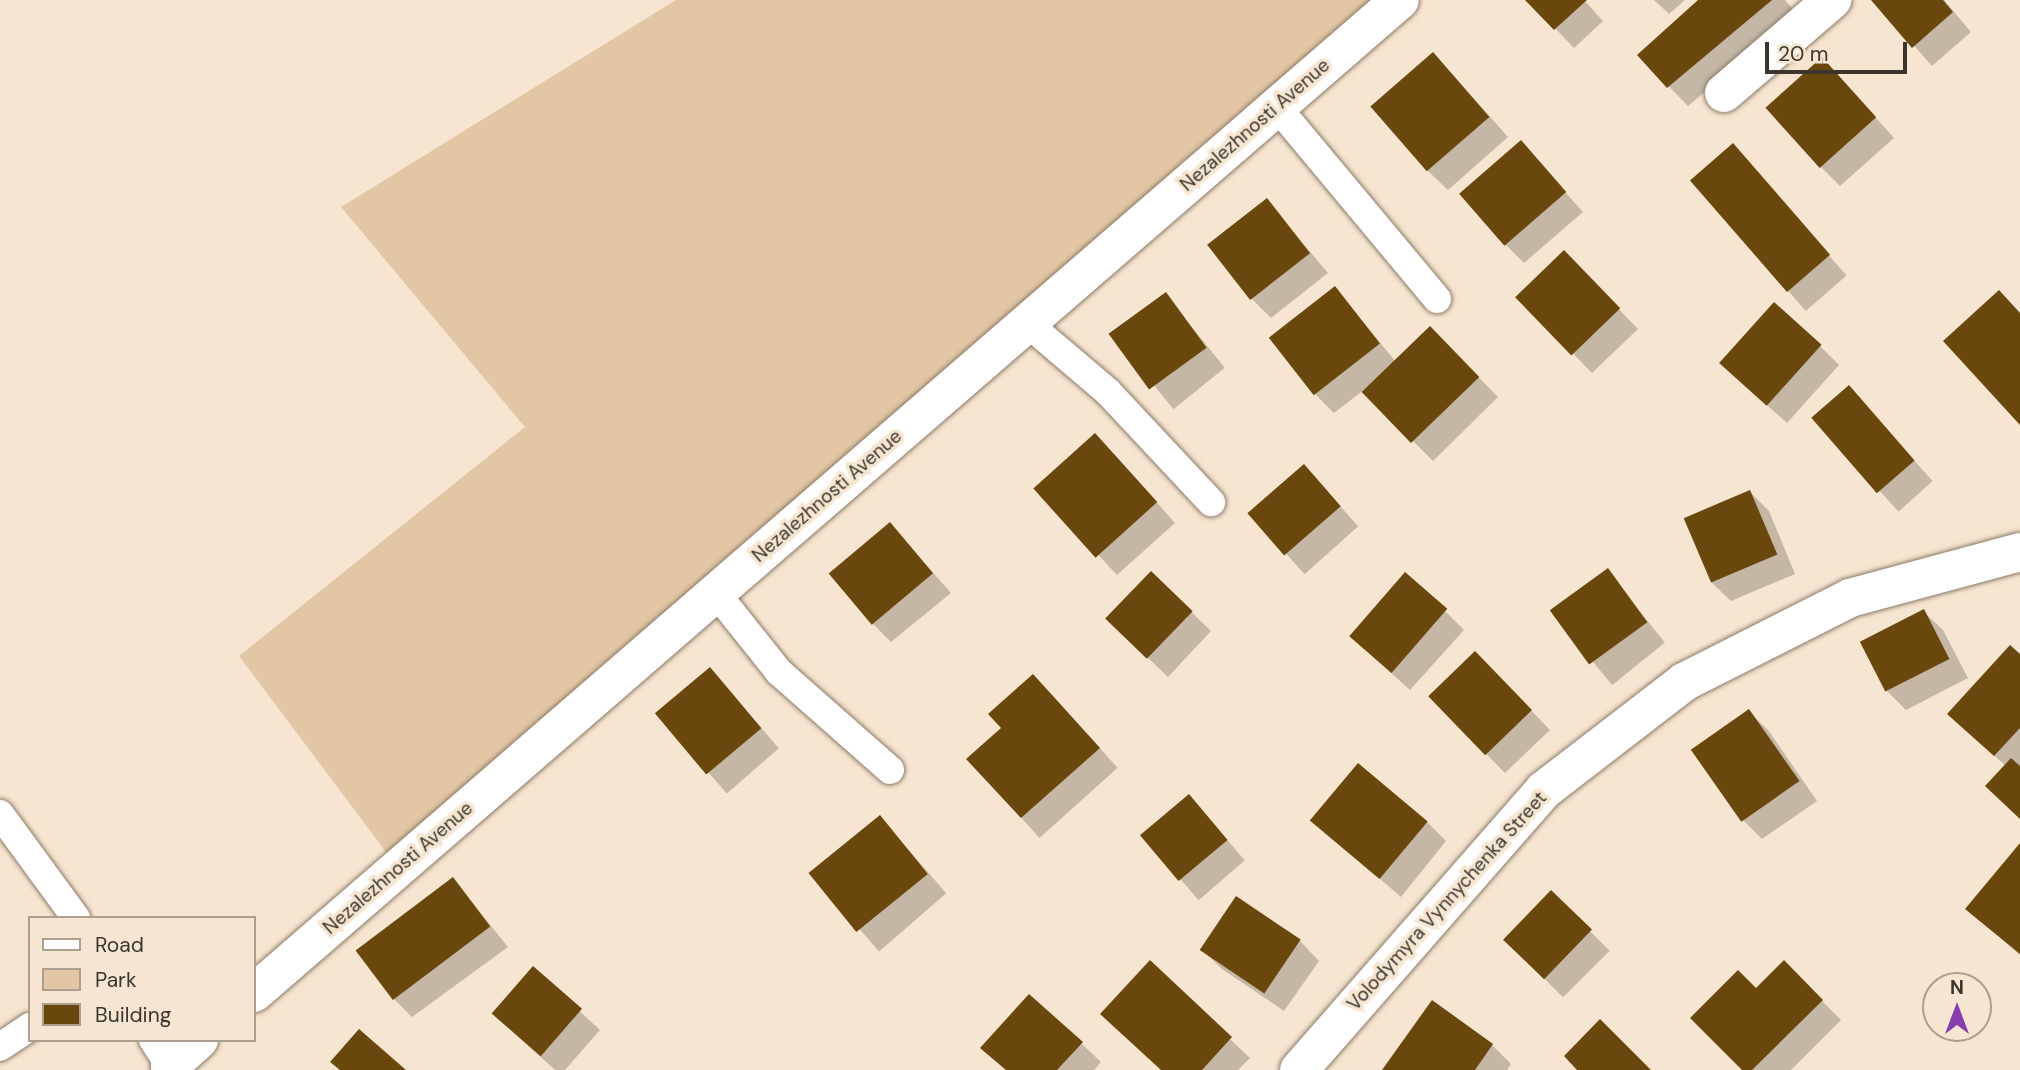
<!DOCTYPE html>
<html>
<head>
<meta charset="utf-8">
<style>
  body { margin:0 }
  #map { position:relative; width:2020px; height:1070px; overflow:hidden; background:#f6e5d0; font-family:"DM Sans",sans-serif }
  div>[style] { position:absolute }
  [style*='--x'] { left:calc(var(--x)*1px); top:calc(var(--y)*1px); width:calc(var(--w)*1px); rotate:calc(var(--a)*1deg) }
  .green>* { inset:0; background:#e3c7a4 }
  .shadow>* { inset:0; background:#0003; transform-origin:0 0 }
  .building>* { inset:0; background:#6a470d; transform-origin:0 0 }
  .roads { filter:drop-shadow(0 0 2px #8b7b68) drop-shadow(0 0 2px #8b7b68) }
  .service>* { height:28px; margin:-14px; padding:0 14px; transform-origin:14px; border-radius:14px; background:#fff }
  .minor>* { height:38px; margin:-19px; padding:0 19px; transform-origin:19px; border-radius:19px; background:#fff }
  .secondary>* { height:38px; margin:-19px; padding:0 19px; transform-origin:19px; border-radius:19px; background:#fff }
  span { translate:-50% -50%; white-space:nowrap; text-align:center; line-height:1.15; -webkit-text-stroke:7px #f6e5d0; paint-order:stroke }
  .street-label { font-size:19px; color:#3c352d }
  .legend { position:absolute; left:28px; top:916px; width:228px; height:126px; box-sizing:border-box; background:#f6e5d0; border:2px solid #ac9f8f; margin:0; padding:9px 12px; list-style:none; font-size:21px; color:#3c352d }
  .legend li { display:flex; align-items:center; gap:14px; height:35px }
  .legend b { width:35px; border:2px solid #ac9f8f }
  .north { position:absolute; left:1922px; top:972px; width:70px; height:70px; box-sizing:border-box; background:#f6e5d0; border:2px solid #ac9f8f; border-radius:50%; rotate:0deg; font-size:19px; font-weight:700; line-height:28px; text-align:center; color:#3c352d }
  .north::after { content:''; display:block; margin:auto; width:24px; height:32px; background:#873daf; clip-path:polygon(50% 0,100% 100%,50% 72%,0 100%) }
  .scale { position:absolute; left:1765px; top:42px; width:142px; height:32px; box-sizing:border-box; border:4px solid #3c352d; border-top:0; padding-left:9px; font-size:21px; line-height:24px; white-space:nowrap; color:#3c352d; -webkit-text-stroke:5px #f6e5d0; paint-order:stroke }
</style>
</head>
<body>
<div id="map">
  <div class="green">
    <i style="clip-path:polygon(676px 0,1414px 0,401px 872px,239px 656px,525px 427px,341px 207px)"></i>
  </div>
  <div class="shadow">
    <i style="clip-path:polygon(1528px 0,1584px 0,1603px 21px,1574px 48px)"></i>
    <i style="clip-path:polygon(1654px 0,1685px 0,1669px 14px)"></i>
    <i style="clip-path:polygon(1700px 0,1785px 0,1797px 14px,1688px 106px,1639px 56px)"></i>
    <i style="clip-path:polygon(1874px 0,1944px 0,1971px 32px,1932px 66px)"></i>
    <i style="clip-path:polygon(1452px 74px,1508px 137px,1448px 190px,1428px 171px)"></i>
    <i style="clip-path:polygon(1841px 79px,1894px 138px,1840px 186px,1821px 167px)"></i>
    <i style="clip-path:polygon(1521px 143px,1583px 212px,1524px 263px,1505px 244px)"></i>
    <i style="left:1733px;top:145px;width:173px;height:54px;rotate:49deg"></i>
    <i style="clip-path:polygon(1267px 201px,1328px 273px,1271px 318px,1252px 299px)"></i>
    <i style="clip-path:polygon(1583px 272px,1638px 329px,1592px 373px,1518px 297px)"></i>
    <i style="clip-path:polygon(1335px 288px,1396px 362px,1430px 328px,1498px 397px,1433px 461px,1365px 393px,1369px 386px,1334px 413px,1315px 394px)"></i>
    <i style="left:1165px;top:294px;width:95px;height:66px;rotate:51deg"></i>
    <i style="clip-path:polygon(1820px 346px,1839px 365px,1787px 423px,1741px 382px)"></i>
    <i style="left:1849px;top:388px;width:125px;height:46px;rotate:48deg"></i>
    <i style="clip-path:polygon(1114px 454px,1175px 523px,1117px 575px,1036px 488px)"></i>
    <i style="left:1304px;top:466px;width:81px;height:72px;rotate:48deg"></i>
    <i style="clip-path:polygon(1750px 492px,1769px 511px,1795px 574px,1731px 601px,1711px 582px)"></i>
    <i style="clip-path:polygon(890px 524px,951px 593px,891px 642px,872px 623px)"></i>
    <i style="left:1607px;top:571px;width:92px;height:68px;rotate:51deg"></i>
    <i style="clip-path:polygon(1151px 573px,1211px 631px,1168px 677px,1127px 638px)"></i>
    <i style="clip-path:polygon(1445px 611px,1464px 630px,1410px 690px,1369px 653px)"></i>
    <i style="clip-path:polygon(1923px 611px,1943px 630px,1968px 678px,1906px 710px,1887px 691px)"></i>
    <i style="clip-path:polygon(2020px 657px,2020px 818px,2006px 766px,1969px 733px)"></i>
    <i style="left:710px;top:669px;width:105px;height:69px;rotate:49deg"></i>
    <i style="clip-path:polygon(1494px 672px,1550px 730px,1505px 773px,1430px 697px)"></i>
    <i style="left:1052px;top:695px;width:98px;height:105px;rotate:48deg"></i>
    <i style="clip-path:polygon(1748px 711px,1768px 730px,1817px 801px,1762px 839px,1743px 820px,1693px 750px)"></i>
    <i style="left:1189px;top:796px;width:85px;height:61px;rotate:49deg"></i>
    <i style="left:880px;top:817px;width:101px;height:89px;rotate:49deg"></i>
    <i style="clip-path:polygon(1313px 821px,1427px 822px,1446px 841px,1401px 897px)"></i>
    <i style="clip-path:polygon(2020px 846px,2020px 955px,1968px 908px)"></i>
    <i style="clip-path:polygon(453px 879px,508px 947px,412px 1017px,393px 998px)"></i>
    <i style="left:1551px;top:892px;width:83px;height:66px;rotate:45deg"></i>
    <i style="clip-path:polygon(1300px 941px,1319px 961px,1284px 1011px,1222px 969px,1202px 950px)"></i>
    <i style="clip-path:polygon(1150px 963px,1250px 1058px,1238px 1070px,1162px 1070px)"></i>
    <i style="clip-path:polygon(1784px 963px,1841px 1020px,1791px 1070px,1744px 1070px,1756px 990px)"></i>
    <i style="clip-path:polygon(533px 968px,600px 1030px,565px 1070px,555px 1070px,513px 1032px)"></i>
    <i style="clip-path:polygon(1081px 1043px,1101px 1062px,1094px 1070px,1006px 1070px,983px 1048px)"></i>
    <i style="clip-path:polygon(1492px 1045px,1511px 1064px,1507px 1070px,1385px 1070px)"></i>
  </div>
  <div class="building">
    <i style="clip-path:polygon(1525px 0,1587px 0,1554px 30px)"></i>
    <i style="clip-path:polygon(1698px 0,1772px 0,1667px 88px,1637px 55px)"></i>
    <i style="clip-path:polygon(1871px 0,1943px 0,1953px 12px,1912px 48px)"></i>
    <i style="left:1433px;top:52px;width:86px;height:83px;rotate:49deg"></i>
    <i style="left:1822px;top:57px;width:81px;height:76px;rotate:48deg"></i>
    <i style="left:1521px;top:140px;width:69px;height:82px;rotate:49deg"></i>
    <i style="left:1733px;top:143px;width:148px;height:57px;rotate:49deg"></i>
    <i style="left:1267px;top:198px;width:70px;height:76px;rotate:52deg"></i>
    <i style="left:1564px;top:250px;width:81px;height:68px;rotate:46deg"></i>
    <i style="left:1335px;top:286px;width:73px;height:84px;rotate:52deg"></i>
    <i style="clip-path:polygon(1999px 290px,2020px 313px,2020px 425px,1943px 341px)"></i>
    <i style="left:1166px;top:292px;width:69px;height:71px;rotate:54deg"></i>
    <i style="left:1774px;top:302px;width:64px;height:82px;rotate:42deg"></i>
    <i style="left:1430px;top:326px;width:71px;height:95px;rotate:46deg"></i>
    <i style="left:1849px;top:385px;width:100px;height:50px;rotate:49deg"></i>
    <i style="left:1095px;top:433px;width:93px;height:83px;rotate:48deg"></i>
    <i style="left:1304px;top:464px;width:56px;height:75px;rotate:49deg"></i>
    <i style="left:1750px;top:490px;width:70px;height:72px;rotate:67deg"></i>
    <i style="left:890px;top:522px;width:67px;height:80px;rotate:50deg"></i>
    <i style="left:1608px;top:568px;width:67px;height:72px;rotate:54deg"></i>
    <i style="left:1151px;top:571px;width:58px;height:66px;rotate:44deg"></i>
    <i style="left:1405px;top:572px;width:56px;height:85px;rotate:41deg"></i>
    <i style="left:1924px;top:609px;width:56px;height:72px;rotate:63deg"></i>
    <i style="clip-path:polygon(2010px 645px,2020px 654px,2020px 728px,1994px 756px,1947px 714px)"></i>
    <i style="left:1475px;top:651px;width:82px;height:65px;rotate:46deg"></i>
    <i style="left:710px;top:667px;width:80px;height:72px;rotate:50deg"></i>
    <i style="clip-path:polygon(1033px 674px,1100px 748px,1021px 818px,966px 759px,1001px 728px,988px 714px)"></i>
    <i style="left:1749px;top:709px;width:88px;height:71px;rotate:55deg"></i>
    <i style="clip-path:polygon(2011px 758px,2020px 766px,2020px 819px,1985px 786px)"></i>
    <i style="left:1358px;top:763px;width:91px;height:75px;rotate:40deg"></i>
    <i style="left:1189px;top:794px;width:60px;height:64px;rotate:50deg"></i>
    <i style="left:880px;top:815px;width:76px;height:92px;rotate:51deg"></i>
    <i style="clip-path:polygon(2020px 843px,2020px 954px,1965px 909px)"></i>
    <i style="left:453px;top:877px;width:62px;height:122px;rotate:53deg"></i>
    <i style="left:1551px;top:890px;width:57px;height:69px;rotate:44deg"></i>
    <i style="left:1236px;top:896px;width:78px;height:65px;rotate:34deg"></i>
    <i style="clip-path:polygon(1150px 960px,1232px 1037px,1202px 1070px,1161px 1070px,1100px 1014px)"></i>
    <i style="clip-path:polygon(1784px 960px,1823px 1000px,1752px 1070px,1742px 1070px,1690px 1018px,1738px 970px,1756px 988px)"></i>
    <i style="left:533px;top:966px;width:65px;height:63px;rotate:41deg"></i>
    <i style="clip-path:polygon(1029px 994px,1083px 1042px,1057px 1070px,1006px 1070px,980px 1048px)"></i>
    <i style="clip-path:polygon(1432px 1000px,1493px 1044px,1475px 1070px,1382px 1070px)"></i>
    <i style="clip-path:polygon(1600px 1019px,1651px 1070px,1577px 1070px,1564px 1056px)"></i>
    <i style="clip-path:polygon(359px 1029px,406px 1070px,340px 1070px,330px 1062px)"></i>
  </div>
  <div class="roads">
    <div class="service">
      <i style="--x:1277;--y:107;--w:250;--a:50.2"></i>
      <i style="--x:1027;--y:323;--w:106;--a:40.4"></i>
      <i style="--x:1108;--y:392;--w:151;--a:46.9"></i>
      <i style="--x:716;--y:593;--w:101;--a:51.4"></i>
      <i style="--x:779;--y:672;--w:148;--a:41.4"></i>
      <i style="--x:0;--y:814;--w:129;--a:53.8"></i>
      <i style="--x:153;--y:1040;--w:31;--a:57"></i>
      <i style="--x:0;--y:1047;--w:36;--a:-34"></i>
    </div>
    <div class="minor">
      <i style="--x:1724;--y:93;--w:143;--a:-40.7"></i>
      <i style="--x:254;--y:993;--w:1516;--a:-40.91"></i>
      <i style="--x:173;--y:1070;--w:5;--a:-127"></i>
      <i style="--x:170;--y:1066;--w:39;--a:-42"></i>
    </div>
    <div class="secondary">
      <i style="--x:1299;--y:1070;--w:372;--a:-48.8"></i>
      <i style="--x:1544;--y:790;--w:177;--a:-37.6"></i>
      <i style="--x:1684;--y:682;--w:186;--a:-26.8"></i>
      <i style="--x:1850;--y:598;--w:176;--a:-15.1"></i>
    </div>
  </div>
  <div class="street-label">
    <span style="left:1255px;top:125px;rotate:-41deg">Nezalezhnosti Avenue</span>
    <span style="left:827px;top:496px;rotate:-41deg">Nezalezhnosti Avenue</span>
    <span style="left:398px;top:868px;rotate:-41deg">Nezalezhnosti Avenue</span>
    <span style="left:1447px;top:901px;rotate:-48deg">Volodymyra Vynnychenka Street</span>
  </div>
  <ul class="legend">
  <li><b style="height:9px;background:#fff"></b>Road</li>
  <li><b style="height:19px;background:#e3c7a4"></b>Park</li>
  <li><b style="height:19px;background:#6a470d"></b>Building</li>
  </ul>
  <div class="north">N</div>
  <div class="scale">20 m</div>
</div>
</body>
</html>
